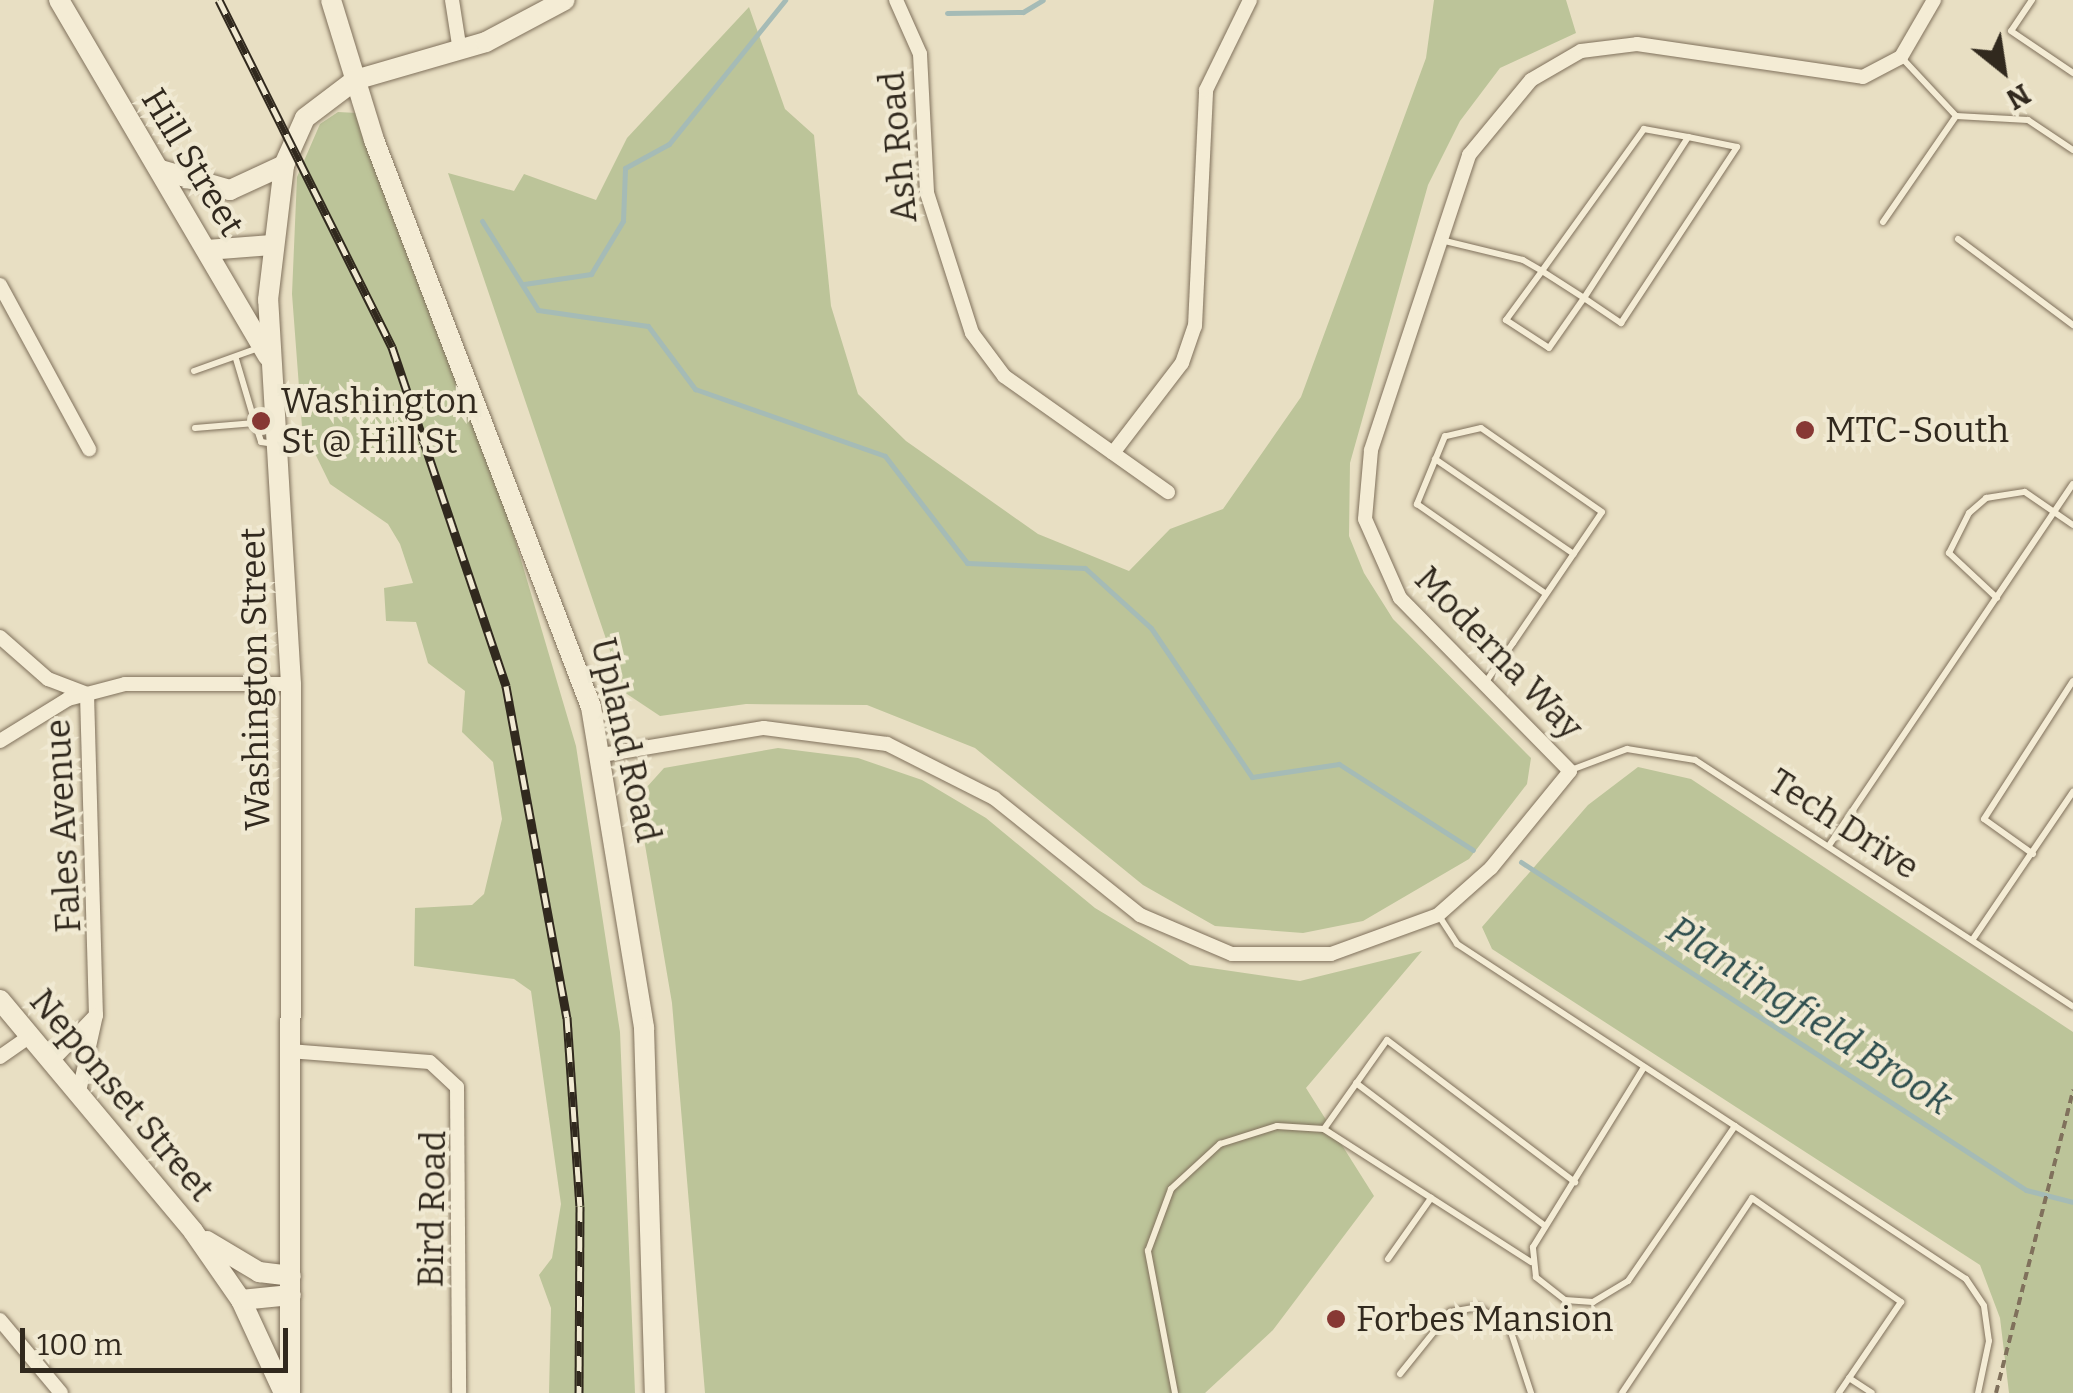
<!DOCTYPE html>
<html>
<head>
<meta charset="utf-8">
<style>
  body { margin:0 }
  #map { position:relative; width:2073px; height:1393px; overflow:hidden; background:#e8dfc3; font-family:Bitter,serif }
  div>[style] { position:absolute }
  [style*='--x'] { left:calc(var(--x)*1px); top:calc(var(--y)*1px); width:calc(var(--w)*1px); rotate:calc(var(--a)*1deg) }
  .green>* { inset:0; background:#bcc499 }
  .stream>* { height:5px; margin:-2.5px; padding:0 2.5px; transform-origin:2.5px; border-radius:2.5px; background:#a5bbb6 }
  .path>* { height:4px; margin-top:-2px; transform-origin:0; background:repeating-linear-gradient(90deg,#80715c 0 8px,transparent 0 13px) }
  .roads { filter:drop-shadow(0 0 2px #80715c) drop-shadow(0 0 2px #80715c) }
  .lane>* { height:6px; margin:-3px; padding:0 3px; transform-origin:3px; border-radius:3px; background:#f4ecd5 }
  .street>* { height:14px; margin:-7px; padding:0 7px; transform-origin:7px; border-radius:7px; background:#f4ecd5 }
  .secondary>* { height:20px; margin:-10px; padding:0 10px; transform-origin:10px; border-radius:10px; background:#f4ecd5 }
  .rail>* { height:9px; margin-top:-4.5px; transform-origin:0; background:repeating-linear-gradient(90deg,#f0e9d2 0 15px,#31291e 0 30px); box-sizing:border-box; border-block:2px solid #31291e }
  .dots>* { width:28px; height:28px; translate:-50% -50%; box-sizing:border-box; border:5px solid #f0e9d2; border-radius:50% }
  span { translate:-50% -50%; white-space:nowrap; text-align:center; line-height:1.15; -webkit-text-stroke:8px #f0e9d2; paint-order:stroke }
  .street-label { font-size:35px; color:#31291e }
  .poi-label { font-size:35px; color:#31291e }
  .left { translate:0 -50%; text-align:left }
  .water-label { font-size:38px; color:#2f4f4f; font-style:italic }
  .north { position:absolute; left:1953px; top:20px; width:100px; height:100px; -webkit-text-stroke:8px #f0e9d2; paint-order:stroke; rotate:150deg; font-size:28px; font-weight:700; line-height:40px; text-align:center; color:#31291e }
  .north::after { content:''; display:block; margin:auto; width:35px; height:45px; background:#31291e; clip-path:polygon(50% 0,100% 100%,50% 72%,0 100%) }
  .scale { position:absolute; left:20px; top:1328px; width:268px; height:45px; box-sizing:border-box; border:5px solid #31291e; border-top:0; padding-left:12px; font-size:30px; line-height:35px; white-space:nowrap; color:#31291e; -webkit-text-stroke:8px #f0e9d2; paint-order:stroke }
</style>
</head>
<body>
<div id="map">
  <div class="green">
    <i style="clip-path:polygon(1434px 0,1566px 0,1576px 33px,1500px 68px,1460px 121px,1428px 185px,1350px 463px,1349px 536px,1364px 573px,1393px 619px,1531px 758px,1527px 784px,1469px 859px,1363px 921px,1303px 933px,1215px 926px,1143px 885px,975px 748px,867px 705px,746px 704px,660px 716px,624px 692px,448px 173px,514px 191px,524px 174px,596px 200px,627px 138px,749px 7px,785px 109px,814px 135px,831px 306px,858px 394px,906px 441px,1038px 534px,1129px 571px,1170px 529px,1223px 509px,1301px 397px,1426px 58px)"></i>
    <i style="clip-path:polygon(338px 112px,357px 113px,498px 482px,576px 746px,620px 1032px,635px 1393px,549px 1393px,551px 1308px,539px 1275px,552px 1258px,561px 1204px,531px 991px,514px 979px,414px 966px,415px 908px,472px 905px,484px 894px,502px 819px,493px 762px,462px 732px,465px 691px,428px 663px,416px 622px,386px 621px,384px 588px,413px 583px,400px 544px,388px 524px,330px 484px,302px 427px,292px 294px,297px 177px,320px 124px)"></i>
    <i style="clip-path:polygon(778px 748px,858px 758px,922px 780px,986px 818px,1095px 908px,1190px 965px,1300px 981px,1422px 951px,1306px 1088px,1374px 1196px,1273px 1330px,1205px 1393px,705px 1393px,672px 1003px,637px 798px,664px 768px)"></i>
    <i style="clip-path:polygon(1638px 767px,1691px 779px,2073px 1032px,2073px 1393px,2009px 1393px,2000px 1318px,1980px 1265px,1492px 949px,1482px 927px,1588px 805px)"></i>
  </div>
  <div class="stream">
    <i style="--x:947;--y:13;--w:76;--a:-0.8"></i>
    <i style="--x:1023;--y:12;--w:23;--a:-31"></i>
    <i style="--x:482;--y:221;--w:105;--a:57.8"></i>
    <i style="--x:538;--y:310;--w:111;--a:8.3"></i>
    <i style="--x:648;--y:326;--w:79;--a:53.3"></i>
    <i style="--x:695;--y:389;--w:201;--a:19.4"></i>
    <i style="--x:885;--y:456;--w:135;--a:52.5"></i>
    <i style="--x:967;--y:563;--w:118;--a:2.4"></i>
    <i style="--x:1085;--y:568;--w:89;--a:42.3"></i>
    <i style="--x:1151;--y:628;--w:180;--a:55.9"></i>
    <i style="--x:1252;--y:777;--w:88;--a:-8.5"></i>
    <i style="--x:1339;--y:764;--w:159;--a:32.7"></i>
    <i style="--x:524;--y:284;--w:68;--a:-8.5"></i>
    <i style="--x:591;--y:274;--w:62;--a:-58.9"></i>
    <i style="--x:623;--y:221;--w:53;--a:-87.8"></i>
    <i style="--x:625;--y:168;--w:50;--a:-28.6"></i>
    <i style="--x:669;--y:144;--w:185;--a:-51.1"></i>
    <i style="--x:1521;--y:862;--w:602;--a:33"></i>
    <i style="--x:2026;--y:1190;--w:49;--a:14.3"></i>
  </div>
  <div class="path">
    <i style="--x:1996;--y:1393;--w:313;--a:-75.7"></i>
  </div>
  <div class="roads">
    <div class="lane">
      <i style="--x:2032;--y:0;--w:37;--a:124"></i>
      <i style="--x:2011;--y:31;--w:75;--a:34.1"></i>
      <i style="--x:1902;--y:58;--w:79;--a:47"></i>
      <i style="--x:1956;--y:116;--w:72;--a:3.2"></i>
      <i style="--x:2028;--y:120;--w:54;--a:33.7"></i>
      <i style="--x:1883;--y:222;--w:129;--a:-55.4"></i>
      <i style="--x:1958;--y:239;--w:144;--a:36.8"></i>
      <i style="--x:1445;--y:241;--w:80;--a:13.7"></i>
      <i style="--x:1523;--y:260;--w:22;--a:30"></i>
      <i style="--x:1542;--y:271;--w:50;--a:32.7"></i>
      <i style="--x:1584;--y:298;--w:45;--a:34"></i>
      <i style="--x:1621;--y:323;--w:211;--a:-56.6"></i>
      <i style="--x:1737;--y:147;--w:50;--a:-168.5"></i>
      <i style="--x:1688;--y:137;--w:45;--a:-169.7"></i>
      <i style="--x:1644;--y:129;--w:175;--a:125.7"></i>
      <i style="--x:1542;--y:271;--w:61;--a:126.3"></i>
      <i style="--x:1506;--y:320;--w:51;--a:33.1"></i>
      <i style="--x:1549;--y:348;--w:61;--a:-55"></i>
      <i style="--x:1584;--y:298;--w:192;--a:-57.1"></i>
      <i style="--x:194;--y:371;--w:71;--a:-19.7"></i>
      <i style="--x:255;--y:423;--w:20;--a:72"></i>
      <i style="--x:261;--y:442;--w:14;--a:8"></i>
      <i style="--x:195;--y:428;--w:60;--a:-4.8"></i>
      <i style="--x:255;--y:423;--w:67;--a:-106.5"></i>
      <i style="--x:1435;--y:459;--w:168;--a:34.4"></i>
      <i style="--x:1997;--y:598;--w:66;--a:-136.8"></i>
      <i style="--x:1949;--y:553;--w:45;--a:-63.4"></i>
      <i style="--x:1969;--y:513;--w:23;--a:-41"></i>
      <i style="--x:1986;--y:498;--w:39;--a:-9"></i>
      <i style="--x:2025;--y:492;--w:58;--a:34.5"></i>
      <i style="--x:1485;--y:683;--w:49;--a:-55"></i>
      <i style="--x:1513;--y:643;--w:158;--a:-55.8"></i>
      <i style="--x:1602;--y:512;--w:147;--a:-145.2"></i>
      <i style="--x:1481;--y:428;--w:37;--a:167"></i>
      <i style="--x:1445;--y:436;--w:74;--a:112.4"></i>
      <i style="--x:1417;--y:504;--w:157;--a:34.9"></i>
      <i style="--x:1571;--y:770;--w:60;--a:-20.6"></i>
      <i style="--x:1627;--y:749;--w:69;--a:9.2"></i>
      <i style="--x:1695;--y:760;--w:451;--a:33.1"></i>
      <i style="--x:1830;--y:844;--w:434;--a:-56"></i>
      <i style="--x:2033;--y:854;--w:60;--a:-144.5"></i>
      <i style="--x:1984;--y:819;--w:164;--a:-57.2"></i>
      <i style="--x:1439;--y:916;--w:33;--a:57"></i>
      <i style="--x:1457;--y:944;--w:332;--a:33.2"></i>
      <i style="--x:1735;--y:1126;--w:188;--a:124.6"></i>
      <i style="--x:1628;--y:1281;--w:41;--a:149"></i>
      <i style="--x:1593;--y:1302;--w:28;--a:-176"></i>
      <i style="--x:1565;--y:1300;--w:37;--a:-142"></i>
      <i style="--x:1536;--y:1277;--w:30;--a:-96"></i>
      <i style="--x:1533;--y:1247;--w:209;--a:-58.3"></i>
      <i style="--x:1973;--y:939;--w:178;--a:-55.8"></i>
      <i style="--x:1356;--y:1083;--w:237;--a:37.1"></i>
      <i style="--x:1735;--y:1126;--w:277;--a:33.5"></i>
      <i style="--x:1966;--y:1279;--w:32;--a:56"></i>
      <i style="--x:1984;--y:1306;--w:35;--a:82"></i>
      <i style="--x:1989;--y:1341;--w:53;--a:101.9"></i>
      <i style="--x:1388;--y:1259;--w:75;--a:-54.8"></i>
      <i style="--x:1531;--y:1262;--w:246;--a:-147.3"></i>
      <i style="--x:1324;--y:1129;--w:109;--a:-54.7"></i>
      <i style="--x:1387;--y:1040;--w:236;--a:37.1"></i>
      <i style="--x:1400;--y:1374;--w:80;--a:-51.1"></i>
      <i style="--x:1450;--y:1312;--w:28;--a:-10"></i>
      <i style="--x:1478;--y:1307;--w:36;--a:32"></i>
      <i style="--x:1509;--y:1326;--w:71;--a:71.8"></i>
      <i style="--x:1849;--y:1378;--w:27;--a:33"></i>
      <i style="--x:1175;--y:1393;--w:145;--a:-100.8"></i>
      <i style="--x:1148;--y:1251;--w:66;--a:-69.6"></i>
      <i style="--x:1171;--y:1189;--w:67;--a:-42.6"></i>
      <i style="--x:1220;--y:1144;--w:60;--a:-17.5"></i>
      <i style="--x:1277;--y:1126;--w:47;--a:3.7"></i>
      <i style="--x:1622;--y:1393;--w:234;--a:-56.3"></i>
      <i style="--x:1752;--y:1198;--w:182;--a:34.9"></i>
      <i style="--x:1901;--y:1302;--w:110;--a:124.3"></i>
    </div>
    <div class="street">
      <i style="--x:452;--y:0;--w:52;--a:81.1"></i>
      <i style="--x:896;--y:0;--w:59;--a:66"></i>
      <i style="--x:920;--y:54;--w:139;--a:87.1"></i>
      <i style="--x:927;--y:193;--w:147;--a:72.2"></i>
      <i style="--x:972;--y:333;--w:54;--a:53.3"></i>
      <i style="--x:1004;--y:376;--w:201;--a:35.3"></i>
      <i style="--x:0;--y:285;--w:187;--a:61.5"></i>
      <i style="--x:1113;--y:453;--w:113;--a:-52.5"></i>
      <i style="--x:1182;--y:363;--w:39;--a:-71"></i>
      <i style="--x:1195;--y:326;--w:236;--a:-87.3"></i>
      <i style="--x:1206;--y:90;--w:100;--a:-63.9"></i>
      <i style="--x:0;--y:637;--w:64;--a:41.2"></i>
      <i style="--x:48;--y:679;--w:42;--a:21"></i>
      <i style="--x:87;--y:694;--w:321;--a:88.4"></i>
      <i style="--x:0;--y:741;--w:80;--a:-31.7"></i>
      <i style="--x:68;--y:699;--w:59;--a:-14.7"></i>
      <i style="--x:125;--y:684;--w:166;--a:0"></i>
      <i style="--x:602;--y:755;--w:164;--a:-9.5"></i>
      <i style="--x:764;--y:728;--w:124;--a:7.4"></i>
      <i style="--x:887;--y:744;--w:120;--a:26.8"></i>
      <i style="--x:994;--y:798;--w:187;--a:38.7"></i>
      <i style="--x:1140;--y:915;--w:100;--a:23"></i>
      <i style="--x:1232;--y:954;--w:99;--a:0"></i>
      <i style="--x:1331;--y:954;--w:114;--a:-20"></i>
      <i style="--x:1438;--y:915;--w:71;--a:-41.6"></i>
      <i style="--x:1491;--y:868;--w:125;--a:-50.8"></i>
      <i style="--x:1570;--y:771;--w:243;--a:-134.5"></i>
      <i style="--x:1400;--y:598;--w:86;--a:-113.9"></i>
      <i style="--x:1365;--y:519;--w:69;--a:-85"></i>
      <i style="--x:1371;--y:450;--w:311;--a:-71.6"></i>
      <i style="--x:1469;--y:155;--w:97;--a:-50.4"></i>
      <i style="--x:1531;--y:80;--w:58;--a:-30.1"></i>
      <i style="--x:1581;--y:51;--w:56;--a:-7.1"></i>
      <i style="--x:1637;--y:44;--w:228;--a:8.3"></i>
      <i style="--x:1863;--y:77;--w:43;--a:-27.8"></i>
      <i style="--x:1901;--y:57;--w:66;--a:-59.9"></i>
      <i style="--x:289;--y:1051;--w:141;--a:4.5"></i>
      <i style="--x:430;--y:1062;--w:37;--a:43"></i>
      <i style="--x:457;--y:1087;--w:306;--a:89.6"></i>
      <i style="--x:0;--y:1057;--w:35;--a:-35"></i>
      <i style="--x:51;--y:1062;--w:65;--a:-46.2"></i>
      <i style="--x:96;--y:1015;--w:83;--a:102.5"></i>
      <i style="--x:0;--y:1320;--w:95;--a:50.1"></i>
    </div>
    <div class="secondary">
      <i style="--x:59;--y:0;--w:413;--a:59.6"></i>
      <i style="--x:331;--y:0;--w:146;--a:72.9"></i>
      <i style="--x:374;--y:140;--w:607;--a:69.06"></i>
      <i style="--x:591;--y:707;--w:325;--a:80.6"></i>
      <i style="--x:644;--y:1028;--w:365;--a:88.3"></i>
      <i style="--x:161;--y:170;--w:72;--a:16.2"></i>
      <i style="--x:230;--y:190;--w:60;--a:-24.8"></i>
      <i style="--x:207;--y:250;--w:65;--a:-4.4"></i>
      <i style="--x:0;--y:1000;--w:301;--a:50.1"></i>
      <i style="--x:193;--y:1231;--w:84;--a:55.2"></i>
      <i style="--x:241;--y:1300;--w:102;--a:65.2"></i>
      <i style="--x:207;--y:1241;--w:61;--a:30.8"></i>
      <i style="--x:259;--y:1272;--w:32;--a:7"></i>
      <i style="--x:241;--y:1300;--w:50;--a:-5.7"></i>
      <i style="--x:290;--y:1393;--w:709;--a:-89.92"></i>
      <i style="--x:291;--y:684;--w:385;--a:-93.4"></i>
      <i style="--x:268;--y:300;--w:136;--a:-83.2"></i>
      <i style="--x:284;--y:165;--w:51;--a:-65.9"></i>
      <i style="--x:305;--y:118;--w:63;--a:-37.2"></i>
      <i style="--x:355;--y:80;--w:136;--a:-16.2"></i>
      <i style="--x:486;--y:42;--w:89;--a:-28"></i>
    </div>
  </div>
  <div class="rail">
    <i style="--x:219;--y:0;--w:388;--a:63.5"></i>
    <i style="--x:392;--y:347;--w:358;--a:71.4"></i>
    <i style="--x:506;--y:686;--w:337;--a:79.6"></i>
    <i style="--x:567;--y:1017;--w:189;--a:86.1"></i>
    <i style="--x:580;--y:1206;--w:187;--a:90.3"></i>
  </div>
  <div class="dots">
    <i style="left:261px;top:421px;background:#873834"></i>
    <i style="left:1805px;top:430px;background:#873834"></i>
    <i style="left:1336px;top:1319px;background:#873834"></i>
  </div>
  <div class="street-label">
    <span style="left:898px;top:147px;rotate:-95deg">Ash Road</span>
    <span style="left:193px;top:162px;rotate:59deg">Hill Street</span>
    <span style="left:1499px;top:653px;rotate:46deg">Moderna Way</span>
    <span style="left:255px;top:679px;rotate:-91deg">Washington Street</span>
    <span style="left:626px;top:740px;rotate:77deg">Upland Road</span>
    <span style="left:1844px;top:824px;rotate:33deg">Tech Drive</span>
    <span style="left:63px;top:826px;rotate:-93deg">Fales Avenue</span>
    <span style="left:122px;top:1095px;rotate:50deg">Neponset Street</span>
    <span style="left:432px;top:1209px;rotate:-89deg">Bird Road</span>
  </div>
  <div class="poi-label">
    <span class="left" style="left:281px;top:421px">Washington<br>St @ Hill St</span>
    <span class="left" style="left:1825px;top:430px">MTC-South</span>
    <span class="left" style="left:1356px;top:1319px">Forbes Mansion</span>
  </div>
  <div class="water-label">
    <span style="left:1809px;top:1016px;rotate:33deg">Plantingfield Brook</span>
  </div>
  <div class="north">N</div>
  <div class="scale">100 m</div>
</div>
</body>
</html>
